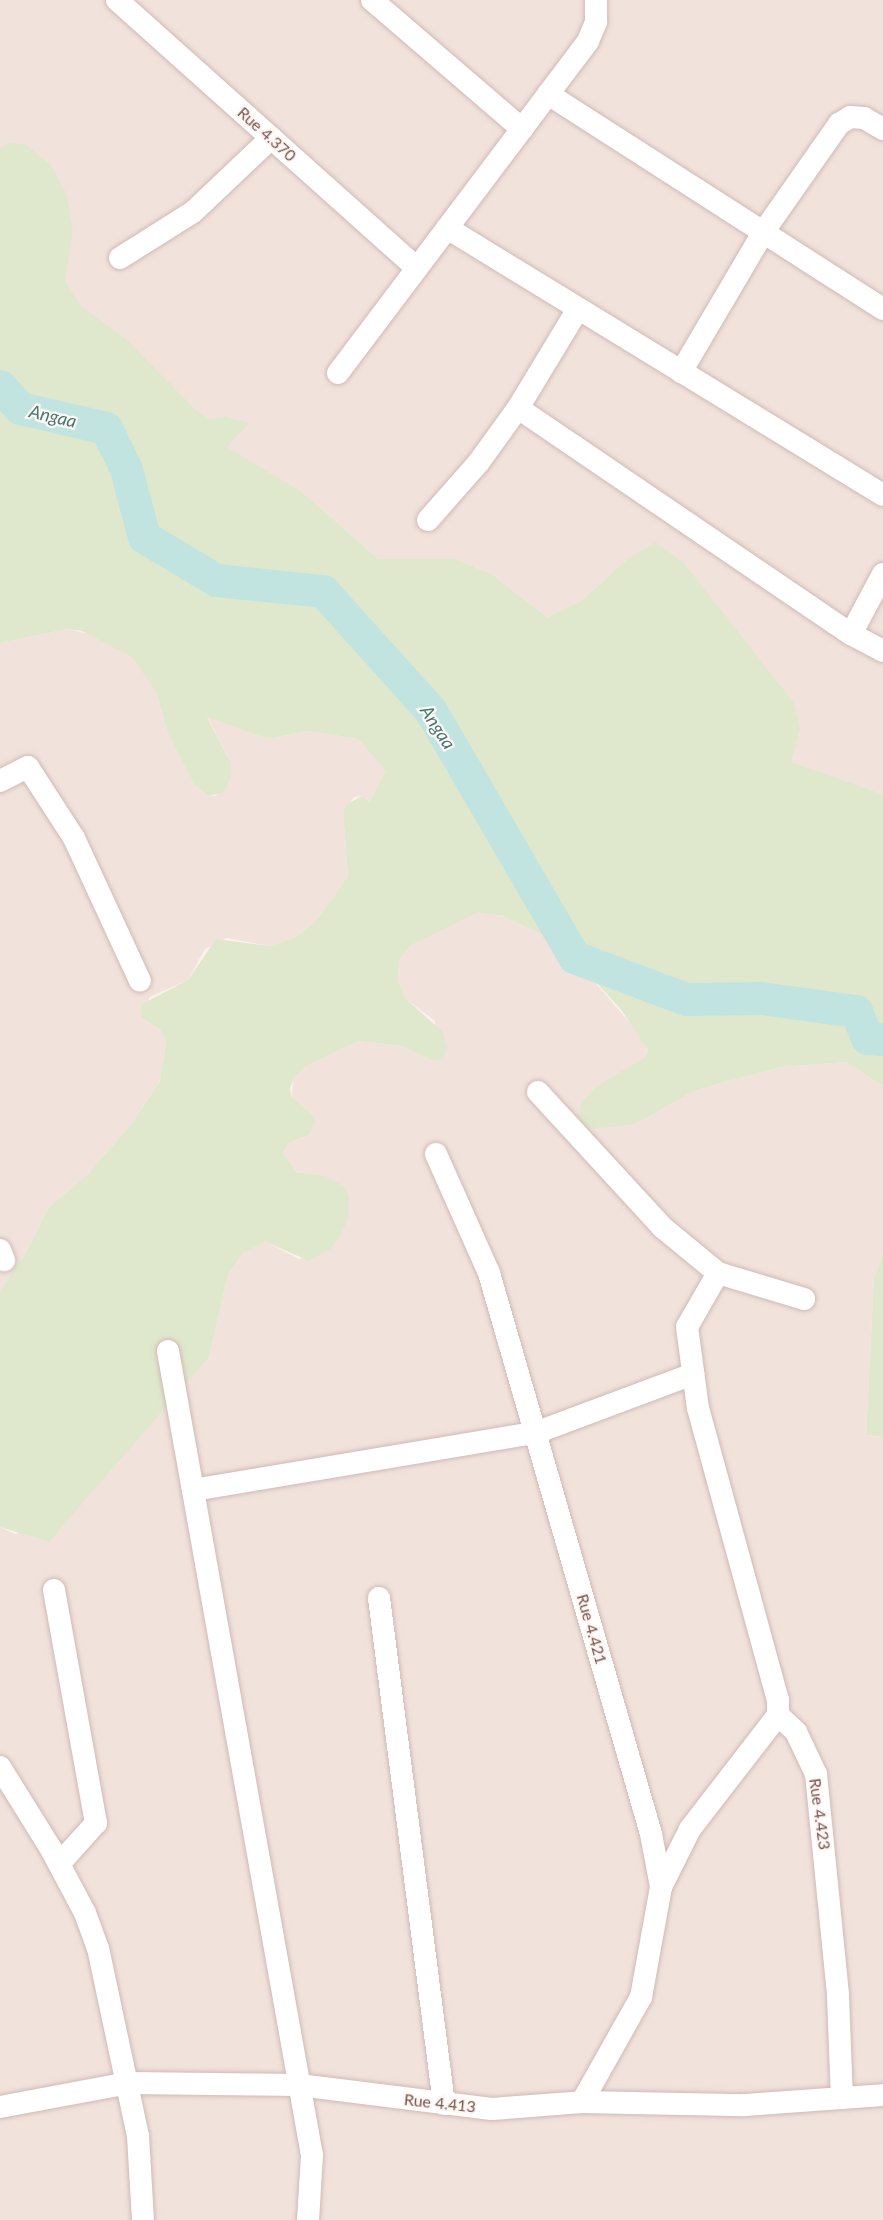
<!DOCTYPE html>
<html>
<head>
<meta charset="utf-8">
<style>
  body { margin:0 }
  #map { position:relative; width:883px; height:2220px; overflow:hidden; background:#fbf2ed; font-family:Lato,sans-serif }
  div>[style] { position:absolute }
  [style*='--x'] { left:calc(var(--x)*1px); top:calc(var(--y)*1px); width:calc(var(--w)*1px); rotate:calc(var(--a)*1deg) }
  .residential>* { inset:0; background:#f2e2dc }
  .green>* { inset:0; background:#dfe8cc }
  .river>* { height:33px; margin:-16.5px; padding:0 16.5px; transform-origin:16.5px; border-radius:16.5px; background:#c2e4e0 }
  .roads { filter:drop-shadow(0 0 2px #cfbab5) drop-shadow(0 0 2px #cfbab5) }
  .minor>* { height:22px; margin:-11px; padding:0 11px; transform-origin:11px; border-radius:11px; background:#fff }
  span { translate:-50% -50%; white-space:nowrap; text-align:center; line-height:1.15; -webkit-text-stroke:4.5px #fef7f3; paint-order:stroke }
  .street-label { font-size:16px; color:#755451 }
  .water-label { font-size:18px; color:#457873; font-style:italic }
</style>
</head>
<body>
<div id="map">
  <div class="residential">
    <i style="clip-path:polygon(0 0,883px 0,883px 794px,790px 762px,800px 730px,767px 671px,685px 564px,627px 559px,581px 601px,547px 617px,492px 574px,455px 559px,379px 559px,302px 492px,0 376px)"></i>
    <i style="clip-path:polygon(68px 629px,97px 636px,132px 657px,145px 672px,156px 692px,168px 734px,195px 786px,209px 796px,216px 796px,230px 761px,207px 716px,268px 739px,308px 731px,358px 739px,387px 771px,368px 803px,362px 796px,354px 797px,343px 814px,348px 876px,315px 922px,296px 937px,269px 946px,227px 938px,205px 949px,188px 980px,150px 997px,141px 1017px,160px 1030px,166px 1042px,160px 1081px,132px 1123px,87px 1175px,48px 1208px,29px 1247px,0 1290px,0 643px)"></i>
    <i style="clip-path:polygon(478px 911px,502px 916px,563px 945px,643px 1038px,648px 1050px,644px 1058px,628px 1070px,636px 1124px,696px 1090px,781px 1067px,846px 1062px,883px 1086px,883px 1254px,874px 1277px,866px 1435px,883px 1437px,883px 2220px,0 2220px,0 1527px,16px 1534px,209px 1357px,228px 1275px,243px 1253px,266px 1242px,299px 1259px,333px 1247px,348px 1220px,325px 1176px,297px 1172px,283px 1153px,289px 1143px,309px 1135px,313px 1115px,292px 1097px,293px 1079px,306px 1066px,359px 1041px,401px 1046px,433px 1061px,435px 1021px,406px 999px,398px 980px,399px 960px,410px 946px)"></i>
  </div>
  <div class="green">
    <i style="clip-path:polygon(8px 143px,25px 144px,51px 165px,67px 195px,73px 231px,65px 281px,82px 307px,125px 338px,196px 410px,209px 419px,225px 417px,250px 423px,227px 447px,302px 492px,379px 559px,455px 559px,492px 574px,547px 617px,581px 601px,627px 559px,656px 542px,685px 564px,794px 703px,800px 730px,791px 762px,883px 794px,883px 1086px,846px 1062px,781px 1067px,696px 1090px,636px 1124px,592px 1129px,579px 1120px,581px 1102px,597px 1086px,644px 1058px,648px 1050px,622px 1011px,563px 945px,502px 916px,478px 912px,410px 946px,399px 960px,398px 980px,406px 999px,443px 1032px,447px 1048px,443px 1060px,433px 1061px,401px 1046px,359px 1041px,306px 1066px,293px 1079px,290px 1089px,292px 1097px,313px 1115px,315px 1123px,309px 1135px,289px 1143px,283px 1153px,297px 1172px,325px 1176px,344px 1186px,349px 1196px,348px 1220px,341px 1234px,333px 1247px,309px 1261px,266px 1242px,243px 1253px,228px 1275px,209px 1357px,49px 1542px,0 1527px,0 1290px,29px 1247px,48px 1208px,87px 1175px,132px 1123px,160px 1081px,166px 1042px,160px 1030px,141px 1017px,142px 1004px,188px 980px,216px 939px,269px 946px,296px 937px,315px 922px,348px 876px,343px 814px,346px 805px,362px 796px,369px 802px,386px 771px,358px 739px,308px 731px,268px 739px,207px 717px,230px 761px,231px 776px,224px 792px,209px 796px,195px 786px,168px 734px,156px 692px,132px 657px,82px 631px,68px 629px,0 643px,0 148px)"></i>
    <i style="clip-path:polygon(883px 1254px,883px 1437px,866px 1435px,874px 1277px)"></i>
  </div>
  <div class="river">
    <i style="--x:0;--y:386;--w:30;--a:48"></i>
    <i style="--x:20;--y:408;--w:88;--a:13.1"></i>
    <i style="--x:106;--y:428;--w:46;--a:64"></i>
    <i style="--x:126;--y:469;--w:70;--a:75.2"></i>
    <i style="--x:144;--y:537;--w:84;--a:30.8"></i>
    <i style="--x:216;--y:580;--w:108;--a:5.9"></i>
    <i style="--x:323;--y:591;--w:161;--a:48"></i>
    <i style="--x:431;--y:711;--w:285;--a:59.8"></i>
    <i style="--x:574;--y:957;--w:120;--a:20.6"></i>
    <i style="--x:686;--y:999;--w:75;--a:-0.8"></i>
    <i style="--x:761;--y:998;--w:96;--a:7.8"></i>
    <i style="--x:856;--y:1011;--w:29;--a:68"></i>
    <i style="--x:867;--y:1038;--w:16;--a:4"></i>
  </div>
  <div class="roads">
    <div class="minor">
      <i style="--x:117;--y:0;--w:402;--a:41.8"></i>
      <i style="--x:372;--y:0;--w:198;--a:40.7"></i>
      <i style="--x:548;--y:94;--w:398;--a:32.7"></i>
      <i style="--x:447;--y:228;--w:511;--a:31.48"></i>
      <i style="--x:120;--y:258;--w:86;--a:-32.2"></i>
      <i style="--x:193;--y:212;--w:108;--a:-43.5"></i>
      <i style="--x:681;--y:372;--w:164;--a:-59.5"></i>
      <i style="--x:764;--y:231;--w:131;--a:-55"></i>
      <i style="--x:839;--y:124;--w:13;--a:-32"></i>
      <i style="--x:850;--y:117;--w:14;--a:4"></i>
      <i style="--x:864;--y:118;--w:22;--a:30"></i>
      <i style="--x:338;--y:373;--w:416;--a:-53"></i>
      <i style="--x:588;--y:41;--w:21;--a:-67"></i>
      <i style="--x:596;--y:22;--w:22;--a:-90"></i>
      <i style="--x:518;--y:408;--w:402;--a:34.2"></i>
      <i style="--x:851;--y:634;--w:36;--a:28"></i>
      <i style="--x:428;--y:520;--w:77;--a:-48.7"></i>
      <i style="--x:479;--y:462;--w:67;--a:-54.2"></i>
      <i style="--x:518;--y:408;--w:116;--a:-58.8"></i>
      <i style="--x:851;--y:634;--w:68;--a:-61.9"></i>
      <i style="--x:0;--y:781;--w:31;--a:-27"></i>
      <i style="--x:28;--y:767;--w:85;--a:57.1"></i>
      <i style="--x:74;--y:838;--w:157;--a:65.2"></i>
      <i style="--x:538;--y:1092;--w:183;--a:47.4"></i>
      <i style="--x:662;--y:1227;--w:72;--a:39.4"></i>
      <i style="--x:718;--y:1273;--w:90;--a:16.8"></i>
      <i style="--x:436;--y:1154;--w:130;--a:66"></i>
      <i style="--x:489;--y:1273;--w:584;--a:73.89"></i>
      <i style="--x:651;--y:1834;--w:54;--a:79.3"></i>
      <i style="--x:661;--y:1887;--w:112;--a:100.3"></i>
      <i style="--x:641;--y:1997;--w:120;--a:119.3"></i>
      <i style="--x:0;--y:1250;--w:11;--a:68"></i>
      <i style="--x:718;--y:1273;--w:62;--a:119.9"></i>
      <i style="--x:687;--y:1327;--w:82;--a:82.3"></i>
      <i style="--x:698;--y:1408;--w:303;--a:74.7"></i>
      <i style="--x:778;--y:1700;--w:15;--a:90"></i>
      <i style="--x:778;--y:1715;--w:25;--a:43"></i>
      <i style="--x:796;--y:1732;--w:47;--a:64.5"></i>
      <i style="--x:816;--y:1774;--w:223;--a:84.3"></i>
      <i style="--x:838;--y:1996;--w:102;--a:87.8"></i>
      <i style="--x:168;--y:1351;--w:817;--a:79.85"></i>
      <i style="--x:312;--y:2155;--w:65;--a:93.5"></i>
      <i style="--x:193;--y:1490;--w:347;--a:-9.5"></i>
      <i style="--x:535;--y:1433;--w:169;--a:-20.5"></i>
      <i style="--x:54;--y:1590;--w:237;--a:79.8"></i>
      <i style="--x:96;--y:1823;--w:55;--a:132.1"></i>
      <i style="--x:379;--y:1598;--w:510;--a:82.68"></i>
      <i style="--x:0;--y:1767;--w:97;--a:58.1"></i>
      <i style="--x:51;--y:1849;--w:72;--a:62"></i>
      <i style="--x:85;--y:1913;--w:37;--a:70"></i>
      <i style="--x:98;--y:1948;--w:192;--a:78"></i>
      <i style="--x:138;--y:2136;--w:84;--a:86.6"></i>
      <i style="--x:661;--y:1887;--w:65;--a:-63.4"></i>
      <i style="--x:690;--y:1829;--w:144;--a:-52.3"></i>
      <i style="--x:0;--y:2107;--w:130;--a:-10.6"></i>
      <i style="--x:128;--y:2083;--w:171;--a:0.7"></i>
      <i style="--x:299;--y:2085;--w:194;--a:7.1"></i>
      <i style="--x:492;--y:2109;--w:90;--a:-4.4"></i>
      <i style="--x:582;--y:2102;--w:163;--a:1.1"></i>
      <i style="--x:745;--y:2105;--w:138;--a:-4.1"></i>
    </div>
  </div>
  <div class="street-label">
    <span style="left:267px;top:134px;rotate:42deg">Rue 4.370</span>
    <span style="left:592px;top:1629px;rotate:74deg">Rue 4.421</span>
    <span style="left:820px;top:1814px;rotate:82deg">Rue 4.423</span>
    <span style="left:440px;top:2103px;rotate:6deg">Rue 4.413</span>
  </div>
  <div class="water-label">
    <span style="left:53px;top:416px;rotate:13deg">Angaa</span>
    <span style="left:438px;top:727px;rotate:57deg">Angaa</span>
  </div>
</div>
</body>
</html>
